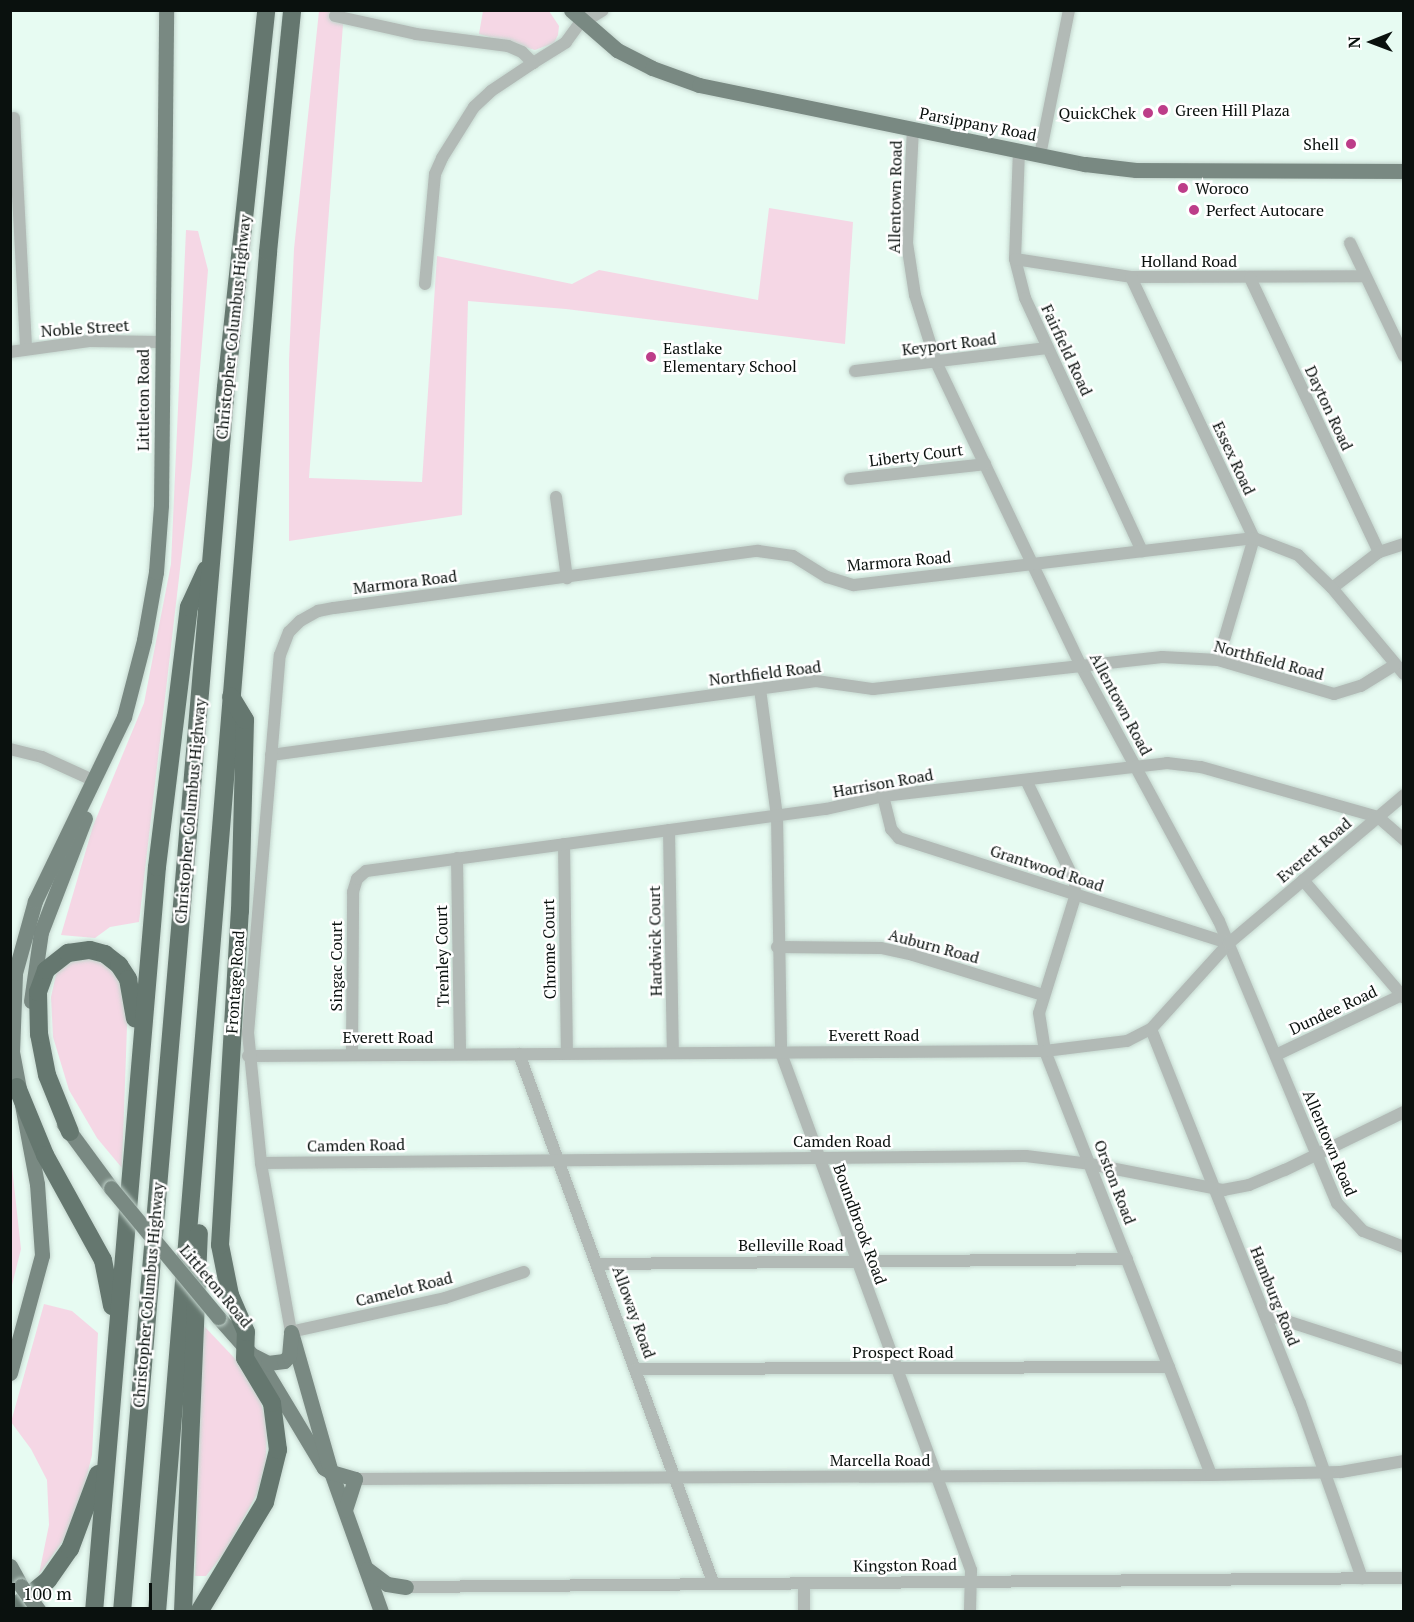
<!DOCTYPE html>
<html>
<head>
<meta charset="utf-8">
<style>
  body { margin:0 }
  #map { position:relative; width:1414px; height:1622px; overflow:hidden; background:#e7fbf2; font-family:"PT Serif",serif }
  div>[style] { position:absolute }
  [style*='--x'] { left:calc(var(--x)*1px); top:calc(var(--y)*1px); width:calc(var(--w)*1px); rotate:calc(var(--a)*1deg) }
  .green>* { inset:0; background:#f5d7e5 }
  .roads { filter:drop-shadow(0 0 2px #c4d6ce) drop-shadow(0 0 2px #c4d6ce) }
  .minor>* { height:12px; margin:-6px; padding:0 6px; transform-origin:6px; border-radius:6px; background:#b2bab6 }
  .major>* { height:15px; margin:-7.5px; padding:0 7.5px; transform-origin:7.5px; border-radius:7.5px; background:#798982 }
  .highway>* { height:18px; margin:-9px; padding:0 9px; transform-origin:9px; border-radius:9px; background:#65776f }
  .bridges { filter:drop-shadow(0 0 2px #c4d6ce) drop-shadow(0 0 2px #c4d6ce) }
  .major-bridge>* { height:15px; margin:-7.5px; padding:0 7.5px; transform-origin:7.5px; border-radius:7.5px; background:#798982 }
  .dots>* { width:16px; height:16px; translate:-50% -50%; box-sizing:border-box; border:3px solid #fff; border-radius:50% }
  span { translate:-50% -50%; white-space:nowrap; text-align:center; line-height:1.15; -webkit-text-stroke:5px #fff; paint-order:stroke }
  .poi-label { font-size:16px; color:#0a110e }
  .left { translate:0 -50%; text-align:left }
  .right { translate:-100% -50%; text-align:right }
  .street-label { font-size:16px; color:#0a110e }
  .frame { position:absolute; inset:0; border:12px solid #0a110e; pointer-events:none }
  .north { position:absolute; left:1342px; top:12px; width:60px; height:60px; -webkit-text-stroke:4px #fff; paint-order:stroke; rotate:269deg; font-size:16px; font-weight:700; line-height:24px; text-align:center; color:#0a110e }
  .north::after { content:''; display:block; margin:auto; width:21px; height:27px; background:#0a110e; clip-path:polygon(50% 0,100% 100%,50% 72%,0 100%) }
  .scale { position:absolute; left:12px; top:1583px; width:140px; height:27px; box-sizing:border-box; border:3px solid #0a110e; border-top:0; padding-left:8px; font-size:18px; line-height:21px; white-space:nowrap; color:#0a110e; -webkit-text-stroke:4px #fff; paint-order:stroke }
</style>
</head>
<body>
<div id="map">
  <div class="green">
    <i style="clip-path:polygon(319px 11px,344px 11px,309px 478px,422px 482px,437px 256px,572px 284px,599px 270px,758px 300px,769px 208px,853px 222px,845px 344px,566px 309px,468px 301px,462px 515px,289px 541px,289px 360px,294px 249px)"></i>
    <i style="clip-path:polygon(483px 11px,549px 11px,559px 26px,558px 35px,554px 43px,535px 50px,479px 34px)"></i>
    <i style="clip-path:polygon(186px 230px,198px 231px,208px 270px,192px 466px,139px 922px,110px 927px,95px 938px,61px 935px,93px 826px,144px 703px,171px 564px)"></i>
    <i style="clip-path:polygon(94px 956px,111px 963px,128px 998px,122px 1168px,97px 1138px,69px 1090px,53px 1037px,51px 997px,58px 965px)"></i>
    <i style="clip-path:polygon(11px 1158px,21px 1249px,11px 1289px,10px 1158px)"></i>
    <i style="clip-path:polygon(44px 1304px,72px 1311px,98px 1333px,92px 1455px,82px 1496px,65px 1538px,39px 1574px,49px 1525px,47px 1480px,31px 1449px,11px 1422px)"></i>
    <i style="clip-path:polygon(203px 1325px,242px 1366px,259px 1396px,267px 1424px,266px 1460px,257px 1494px,224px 1553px,206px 1576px,195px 1576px)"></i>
  </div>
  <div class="roads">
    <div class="minor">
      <i style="--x:335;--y:16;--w:83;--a:12.5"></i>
      <i style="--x:416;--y:34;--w:93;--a:7.4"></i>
      <i style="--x:508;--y:46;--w:15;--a:23"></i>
      <i style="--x:522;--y:52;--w:16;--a:45"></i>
      <i style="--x:533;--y:63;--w:39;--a:-32"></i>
      <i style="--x:566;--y:42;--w:39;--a:-54"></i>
      <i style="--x:584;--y:22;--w:22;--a:-32"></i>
      <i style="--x:14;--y:118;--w:231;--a:87"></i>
      <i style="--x:913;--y:129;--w:114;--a:93"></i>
      <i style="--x:907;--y:243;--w:53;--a:81.3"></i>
      <i style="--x:915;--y:295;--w:70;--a:72.6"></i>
      <i style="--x:936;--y:362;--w:337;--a:64.5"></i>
      <i style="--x:1081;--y:666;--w:290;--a:61.6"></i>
      <i style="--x:1219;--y:921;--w:306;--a:67.3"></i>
      <i style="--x:1337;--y:1203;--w:38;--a:47"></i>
      <i style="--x:1363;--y:1231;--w:44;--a:21.3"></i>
      <i style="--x:1019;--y:150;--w:109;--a:92.1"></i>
      <i style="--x:1015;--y:259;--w:40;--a:75.6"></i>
      <i style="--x:1025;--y:298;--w:279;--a:65.2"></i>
      <i style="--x:1040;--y:155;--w:148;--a:-78.7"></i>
      <i style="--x:1350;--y:243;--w:125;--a:64.5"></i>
      <i style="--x:1015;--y:259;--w:117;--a:8.8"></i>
      <i style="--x:1131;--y:277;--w:234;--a:-0.2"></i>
      <i style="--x:1131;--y:277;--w:289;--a:64.8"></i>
      <i style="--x:1254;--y:538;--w:127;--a:106.4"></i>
      <i style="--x:1250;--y:278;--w:303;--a:64.8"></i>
      <i style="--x:425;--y:284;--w:110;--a:-84.8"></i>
      <i style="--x:435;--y:174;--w:17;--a:-66"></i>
      <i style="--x:442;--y:158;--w:60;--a:-57.9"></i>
      <i style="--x:474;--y:107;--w:23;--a:-43"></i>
      <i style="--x:491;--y:91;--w:50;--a:-33.7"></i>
      <i style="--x:10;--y:352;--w:80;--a:-7.9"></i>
      <i style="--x:89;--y:341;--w:73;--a:0.8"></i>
      <i style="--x:855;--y:371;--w:194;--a:-6.8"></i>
      <i style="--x:850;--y:479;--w:136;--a:-6.3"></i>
      <i style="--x:556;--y:497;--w:82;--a:82.3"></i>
      <i style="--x:1404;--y:544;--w:26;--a:162"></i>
      <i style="--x:1379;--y:552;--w:59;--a:142.5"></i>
      <i style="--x:1332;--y:588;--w:112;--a:50.1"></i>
      <i style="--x:760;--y:689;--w:128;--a:82.4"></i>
      <i style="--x:777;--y:816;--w:237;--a:89"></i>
      <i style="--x:781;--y:1053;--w:551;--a:69.82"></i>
      <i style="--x:971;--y:1570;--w:42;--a:91.4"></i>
      <i style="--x:10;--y:749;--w:33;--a:14"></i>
      <i style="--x:42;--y:757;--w:58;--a:24.4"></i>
      <i style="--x:271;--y:755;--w:550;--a:-7.73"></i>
      <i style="--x:816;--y:681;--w:58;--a:8"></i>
      <i style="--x:873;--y:689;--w:291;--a:-6.3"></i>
      <i style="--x:1162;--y:657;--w:56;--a:3.1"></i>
      <i style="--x:1218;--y:660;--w:121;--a:16.3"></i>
      <i style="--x:1334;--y:694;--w:28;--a:-17"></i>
      <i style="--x:1361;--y:686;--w:40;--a:-32"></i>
      <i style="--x:1026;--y:780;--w:113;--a:64.3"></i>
      <i style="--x:1075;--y:882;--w:15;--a:90"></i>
      <i style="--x:1075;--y:897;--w:121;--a:107.2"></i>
      <i style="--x:1039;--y:1013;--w:38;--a:81"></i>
      <i style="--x:1045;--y:1051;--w:455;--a:68.6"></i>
      <i style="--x:883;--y:796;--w:34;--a:76"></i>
      <i style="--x:891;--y:829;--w:12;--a:48"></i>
      <i style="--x:899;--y:838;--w:346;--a:17.7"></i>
      <i style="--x:669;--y:830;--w:222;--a:89"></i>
      <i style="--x:564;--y:844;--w:209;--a:89.2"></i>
      <i style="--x:457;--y:858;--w:195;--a:89.1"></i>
      <i style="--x:1303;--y:880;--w:155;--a:49.4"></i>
      <i style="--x:777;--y:947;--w:104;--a:0.6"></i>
      <i style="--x:881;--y:948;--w:33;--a:12"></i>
      <i style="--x:913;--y:955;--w:136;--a:17.1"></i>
      <i style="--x:1151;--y:1029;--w:403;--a:68.3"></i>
      <i style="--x:1300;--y:1403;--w:186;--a:70.5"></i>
      <i style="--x:352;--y:1054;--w:162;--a:-89.6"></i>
      <i style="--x:353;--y:892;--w:14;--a:-73"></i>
      <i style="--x:357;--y:879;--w:12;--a:-42"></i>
      <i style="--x:366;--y:871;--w:464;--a:-7.7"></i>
      <i style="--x:826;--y:809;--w:58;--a:-12.8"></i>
      <i style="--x:883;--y:796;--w:286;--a:-6.6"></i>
      <i style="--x:1167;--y:763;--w:34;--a:7"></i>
      <i style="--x:1201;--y:767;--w:184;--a:15.8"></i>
      <i style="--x:1378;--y:817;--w:35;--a:41"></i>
      <i style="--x:519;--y:1054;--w:563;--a:69.83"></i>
      <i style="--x:1276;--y:1055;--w:142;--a:-25.5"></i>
      <i style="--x:248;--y:1056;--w:797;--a:-0.36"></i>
      <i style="--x:1045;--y:1051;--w:83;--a:-7"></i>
      <i style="--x:1127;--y:1041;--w:27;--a:-27"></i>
      <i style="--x:1151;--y:1029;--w:116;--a:-47.8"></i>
      <i style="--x:1229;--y:943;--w:229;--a:-40.2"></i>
      <i style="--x:261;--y:1163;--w:765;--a:-0.52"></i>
      <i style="--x:1026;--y:1156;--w:64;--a:7.1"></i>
      <i style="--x:1090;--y:1164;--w:136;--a:11.1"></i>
      <i style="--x:1223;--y:1190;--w:26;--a:-11"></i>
      <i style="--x:1249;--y:1185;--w:39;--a:-23"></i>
      <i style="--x:1285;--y:1170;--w:132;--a:-26"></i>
      <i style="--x:599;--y:1264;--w:528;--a:-0.54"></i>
      <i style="--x:524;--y:1272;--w:83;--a:161.8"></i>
      <i style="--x:445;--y:1298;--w:158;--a:167.6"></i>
      <i style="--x:291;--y:1332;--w:172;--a:-100.1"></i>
      <i style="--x:261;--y:1163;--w:131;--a:-95.7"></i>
      <i style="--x:248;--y:1033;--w:379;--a:-85.2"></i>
      <i style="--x:280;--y:655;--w:25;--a:-69"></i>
      <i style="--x:289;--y:632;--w:16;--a:-45"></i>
      <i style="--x:300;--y:621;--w:21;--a:-29"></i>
      <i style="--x:318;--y:611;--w:16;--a:-11"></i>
      <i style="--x:334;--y:608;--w:428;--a:-7.7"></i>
      <i style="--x:758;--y:551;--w:35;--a:8"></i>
      <i style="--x:793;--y:556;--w:40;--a:32"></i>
      <i style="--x:827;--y:577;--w:28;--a:17"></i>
      <i style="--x:854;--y:585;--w:403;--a:-6.7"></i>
      <i style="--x:1254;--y:538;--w:47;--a:21.1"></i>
      <i style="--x:1298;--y:555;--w:47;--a:44.1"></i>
      <i style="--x:1265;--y:1314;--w:146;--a:17.9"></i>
      <i style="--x:637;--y:1369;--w:532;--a:-0.22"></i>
      <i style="--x:355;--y:1479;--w:856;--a:-0.27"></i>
      <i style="--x:1211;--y:1475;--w:130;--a:-1.3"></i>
      <i style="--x:1341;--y:1472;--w:64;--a:-9.9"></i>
      <i style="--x:406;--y:1587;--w:998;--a:-0.52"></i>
      <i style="--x:804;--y:1612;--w:29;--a:-90"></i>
    </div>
    <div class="major">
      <i style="--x:571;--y:10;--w:61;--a:41"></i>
      <i style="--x:617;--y:50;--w:39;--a:27"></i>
      <i style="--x:652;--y:68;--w:50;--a:19.9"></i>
      <i style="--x:699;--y:85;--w:394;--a:11.6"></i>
      <i style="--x:1085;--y:164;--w:51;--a:6.7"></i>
      <i style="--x:1136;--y:170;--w:268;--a:0.2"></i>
      <i style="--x:31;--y:1001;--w:70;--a:-81.8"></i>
      <i style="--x:41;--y:932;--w:122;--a:-68.9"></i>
      <i style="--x:64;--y:1124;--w:79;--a:53.7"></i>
      <i style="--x:218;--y:1317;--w:71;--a:48.4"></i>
      <i style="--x:265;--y:1370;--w:114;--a:59"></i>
      <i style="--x:324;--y:1468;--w:8;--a:30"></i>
      <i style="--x:331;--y:1472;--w:149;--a:70.3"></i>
      <i style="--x:291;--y:1332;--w:146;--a:74.1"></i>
      <i style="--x:331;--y:1472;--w:25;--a:16"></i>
      <i style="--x:355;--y:1479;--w:32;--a:108"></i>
      <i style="--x:254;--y:1356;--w:16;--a:27"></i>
      <i style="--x:268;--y:1363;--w:16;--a:-7"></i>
      <i style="--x:284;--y:1361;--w:7;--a:-45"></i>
      <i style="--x:289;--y:1356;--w:21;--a:-85"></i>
      <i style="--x:10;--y:1373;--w:122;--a:-74.8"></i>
      <i style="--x:42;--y:1255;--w:71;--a:-94"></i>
      <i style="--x:37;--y:1184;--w:134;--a:-100.7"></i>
      <i style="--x:12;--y:1052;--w:79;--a:-87.8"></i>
      <i style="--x:15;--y:973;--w:75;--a:-74.5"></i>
      <i style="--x:35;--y:901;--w:204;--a:-64.2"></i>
      <i style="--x:124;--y:717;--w:80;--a:-75.4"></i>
      <i style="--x:144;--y:640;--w:69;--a:-80"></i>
      <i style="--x:156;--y:572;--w:67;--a:-85.7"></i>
      <i style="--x:161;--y:505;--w:495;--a:-89.4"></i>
      <i style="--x:10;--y:1566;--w:23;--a:61"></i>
      <i style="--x:367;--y:1569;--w:25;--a:37"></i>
      <i style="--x:387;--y:1584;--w:19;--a:9"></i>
    </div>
    <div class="highway">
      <i style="--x:17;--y:1087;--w:74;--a:67.6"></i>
      <i style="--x:45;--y:1155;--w:120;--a:61.1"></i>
      <i style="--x:103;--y:1260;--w:47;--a:78.9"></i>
      <i style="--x:70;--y:1132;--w:61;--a:-112"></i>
      <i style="--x:47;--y:1075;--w:42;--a:-101"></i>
      <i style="--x:39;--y:1034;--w:42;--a:-91.4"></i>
      <i style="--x:38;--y:992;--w:23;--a:-70"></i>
      <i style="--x:46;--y:970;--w:28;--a:-38"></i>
      <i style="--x:68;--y:953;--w:22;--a:-8"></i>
      <i style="--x:90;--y:950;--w:16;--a:15"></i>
      <i style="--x:105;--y:954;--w:18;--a:38"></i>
      <i style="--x:119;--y:965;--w:17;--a:57"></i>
      <i style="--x:128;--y:979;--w:40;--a:80"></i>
      <i style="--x:10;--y:1611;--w:49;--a:-39.2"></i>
      <i style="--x:48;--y:1580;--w:38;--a:-55"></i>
      <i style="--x:70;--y:1549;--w:80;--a:-69.5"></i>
      <i style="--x:94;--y:1612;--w:748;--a:-85.17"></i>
      <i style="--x:157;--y:867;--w:262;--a:-83"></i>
      <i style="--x:189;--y:607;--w:41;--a:-65.3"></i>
      <i style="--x:122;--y:1612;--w:1229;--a:-85.15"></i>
      <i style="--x:226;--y:387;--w:379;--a:-83.9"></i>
      <i style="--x:157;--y:1612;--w:1365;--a:-85.33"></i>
      <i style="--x:268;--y:252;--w:243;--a:-84.3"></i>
      <i style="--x:183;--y:1612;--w:379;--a:-87.6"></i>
      <i style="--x:199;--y:1612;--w:128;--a:-59"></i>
      <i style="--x:265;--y:1502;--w:54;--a:-76"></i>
      <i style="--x:278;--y:1450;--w:47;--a:-97.3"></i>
      <i style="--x:272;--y:1403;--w:52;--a:-121"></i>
      <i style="--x:245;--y:1358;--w:26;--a:-88"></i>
      <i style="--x:246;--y:1332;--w:40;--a:-113.4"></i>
      <i style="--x:230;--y:1295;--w:51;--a:-101.3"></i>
      <i style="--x:220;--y:1245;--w:335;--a:-86.6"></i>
      <i style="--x:240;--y:911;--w:191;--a:-88.5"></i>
      <i style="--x:245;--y:720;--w:27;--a:-121"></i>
    </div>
  </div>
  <div class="bridges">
    <div class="major-bridge">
      <i style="--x:111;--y:1188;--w:168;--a:50.3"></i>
      <i style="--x:21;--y:1586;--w:31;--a:54"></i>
    </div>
  </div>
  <div class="dots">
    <i style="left:1163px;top:110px;background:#bd3d89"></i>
    <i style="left:1148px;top:113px;background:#bd3d89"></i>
    <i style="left:1351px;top:144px;background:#bd3d89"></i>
    <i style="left:1183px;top:188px;background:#bd3d89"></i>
    <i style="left:1194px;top:210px;background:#bd3d89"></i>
    <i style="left:651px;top:357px;background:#bd3d89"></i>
  </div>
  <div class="poi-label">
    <span class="left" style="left:1175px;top:110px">Green Hill Plaza</span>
    <span class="right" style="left:1136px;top:113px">QuickChek</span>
    <span class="right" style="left:1339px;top:144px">Shell</span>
    <span class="left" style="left:1195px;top:188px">Woroco</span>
    <span class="left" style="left:1206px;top:210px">Perfect Autocare</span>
    <span class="left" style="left:663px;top:357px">Eastlake<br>Elementary School</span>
  </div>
  <div class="street-label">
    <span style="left:978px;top:124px;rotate:11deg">Parsippany Road</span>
    <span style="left:895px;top:197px;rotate:-89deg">Allentown Road</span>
    <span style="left:1189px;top:261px">Holland Road</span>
    <span style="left:233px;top:327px;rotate:-84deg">Christopher Columbus Highway</span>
    <span style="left:85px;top:328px;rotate:-4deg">Noble Street</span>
    <span style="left:949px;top:344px;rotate:-7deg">Keyport Road</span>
    <span style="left:1067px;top:350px;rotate:65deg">Fairfield Road</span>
    <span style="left:143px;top:400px;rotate:-90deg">Littleton Road</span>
    <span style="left:1329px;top:408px;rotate:65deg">Dayton Road</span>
    <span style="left:916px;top:455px;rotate:-7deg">Liberty Court</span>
    <span style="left:1234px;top:458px;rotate:65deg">Essex Road</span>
    <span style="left:899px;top:561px;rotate:-5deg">Marmora Road</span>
    <span style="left:405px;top:582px;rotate:-7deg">Marmora Road</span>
    <span style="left:1269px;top:660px;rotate:15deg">Northfield Road</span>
    <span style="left:765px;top:673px;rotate:-7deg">Northfield Road</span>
    <span style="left:1121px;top:704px;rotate:62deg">Allentown Road</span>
    <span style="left:883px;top:783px;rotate:-10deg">Harrison Road</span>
    <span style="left:190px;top:811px;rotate:-85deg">Christopher Columbus Highway</span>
    <span style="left:1314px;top:850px;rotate:-40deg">Everett Road</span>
    <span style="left:1047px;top:868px;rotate:18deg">Grantwood Road</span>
    <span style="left:655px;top:941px;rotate:-91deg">Hardwick Court</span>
    <span style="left:934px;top:946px;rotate:15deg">Auburn Road</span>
    <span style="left:549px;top:949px;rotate:-91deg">Chrome Court</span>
    <span style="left:442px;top:956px;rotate:-91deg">Tremley Court</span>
    <span style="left:336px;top:966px;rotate:-90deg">Singac Court</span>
    <span style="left:235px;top:982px;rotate:-86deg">Frontage Road</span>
    <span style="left:1333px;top:1010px;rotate:-25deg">Dundee Road</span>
    <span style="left:874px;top:1035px">Everett Road</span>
    <span style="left:388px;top:1037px">Everett Road</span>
    <span style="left:842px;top:1141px">Camden Road</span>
    <span style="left:1330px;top:1143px;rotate:67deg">Allentown Road</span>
    <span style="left:356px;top:1145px;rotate:-1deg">Camden Road</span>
    <span style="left:1115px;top:1182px;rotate:69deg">Orston Road</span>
    <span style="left:860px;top:1224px;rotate:70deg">Boundbrook Road</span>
    <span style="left:791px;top:1245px">Belleville Road</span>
    <span style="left:216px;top:1286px;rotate:50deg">Littleton Road</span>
    <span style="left:404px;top:1289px;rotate:-14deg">Camelot Road</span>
    <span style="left:148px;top:1295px;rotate:-85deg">Christopher Columbus Highway</span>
    <span style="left:1275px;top:1296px;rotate:68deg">Hamburg Road</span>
    <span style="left:634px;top:1312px;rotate:70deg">Alloway Road</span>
    <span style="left:903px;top:1352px">Prospect Road</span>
    <span style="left:880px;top:1460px">Marcella Road</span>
    <span style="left:905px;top:1565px;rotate:-1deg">Kingston Road</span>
  </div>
  <div class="frame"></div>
  <div class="north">N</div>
  <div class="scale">100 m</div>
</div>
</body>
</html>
